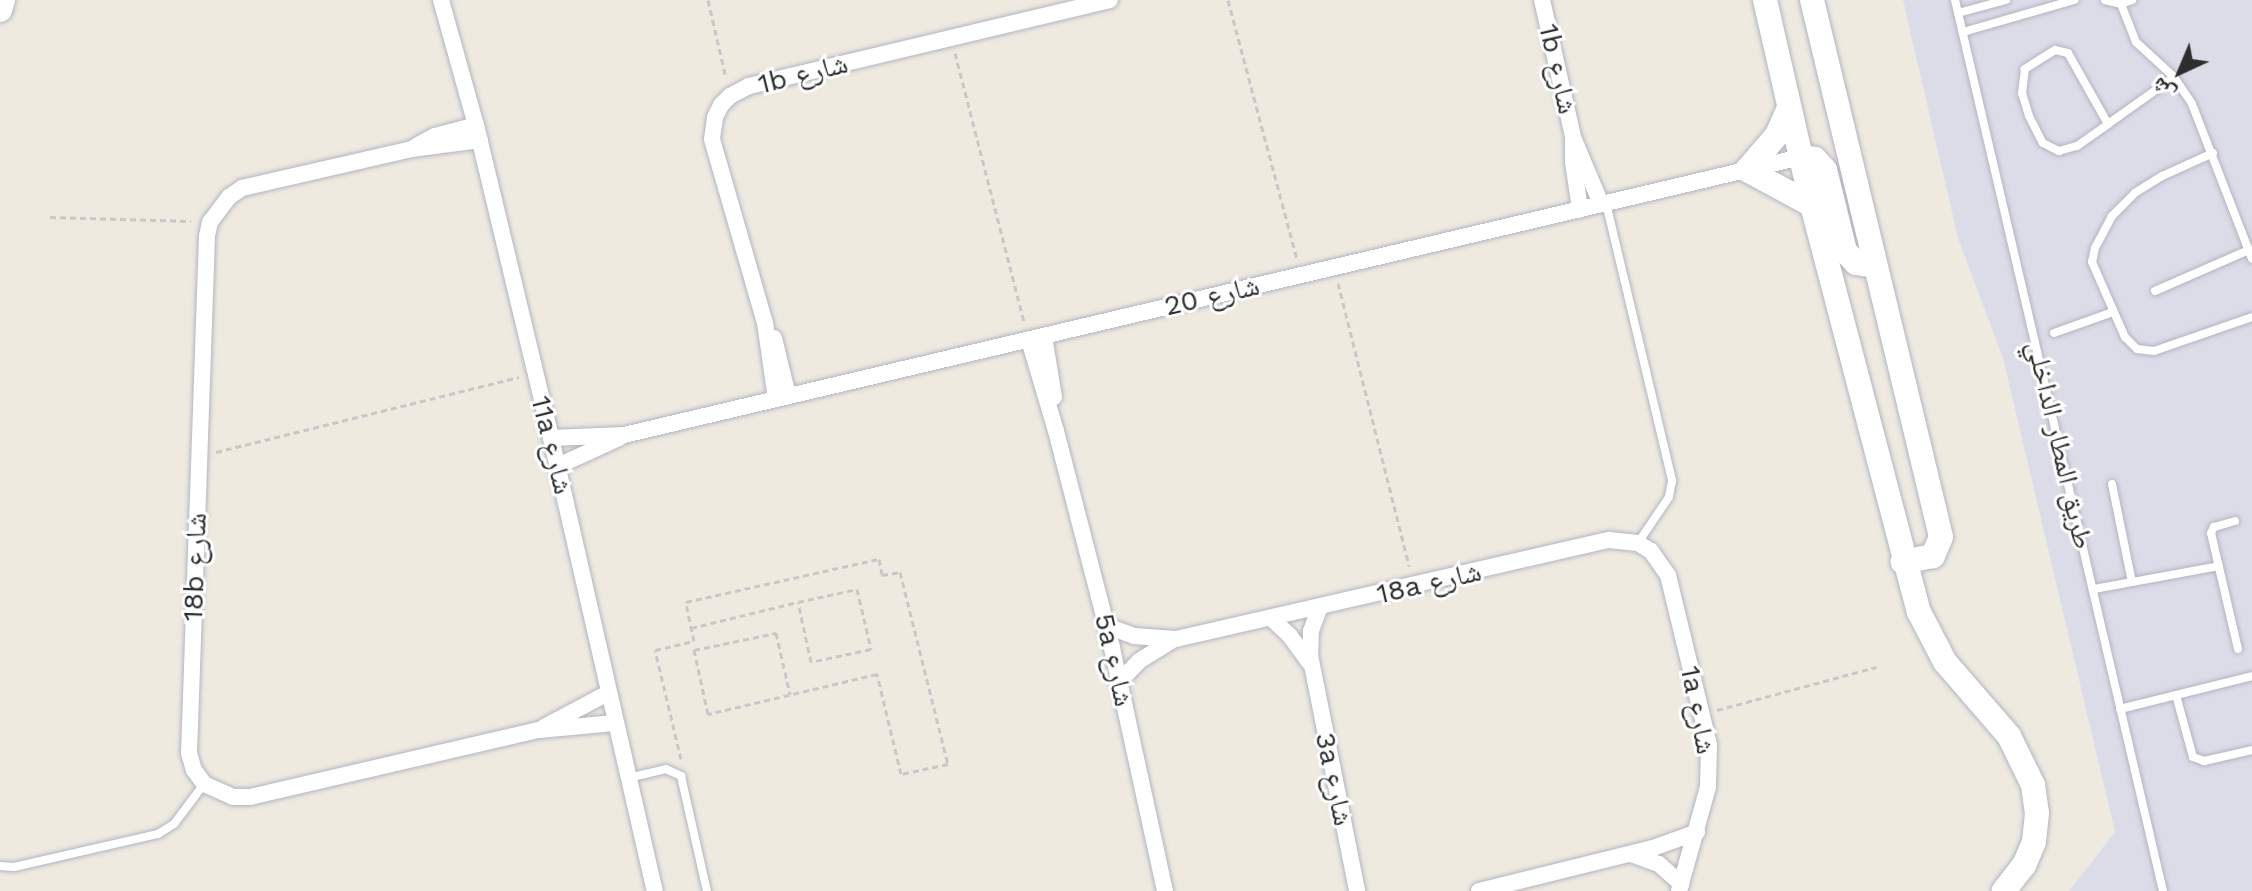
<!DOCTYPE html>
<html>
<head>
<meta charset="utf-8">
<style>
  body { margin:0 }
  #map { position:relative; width:2252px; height:891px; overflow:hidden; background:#efeae0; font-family:"Work Sans","Noto Naskh Arabic",sans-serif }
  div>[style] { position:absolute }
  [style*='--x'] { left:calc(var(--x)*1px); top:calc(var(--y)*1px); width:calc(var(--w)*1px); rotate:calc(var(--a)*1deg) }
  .airport>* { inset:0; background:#dbdce8 }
  .path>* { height:3px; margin-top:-1.5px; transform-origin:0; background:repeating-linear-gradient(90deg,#c8c8c8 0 6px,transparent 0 10px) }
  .roads { filter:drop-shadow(0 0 2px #b3b4c1) drop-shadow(0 0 2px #b3b4c1) }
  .lane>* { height:8px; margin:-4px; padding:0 4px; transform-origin:4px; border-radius:4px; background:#fff }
  .street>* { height:16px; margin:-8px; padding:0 8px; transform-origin:8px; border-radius:8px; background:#fff }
  .secondary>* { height:24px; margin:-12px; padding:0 12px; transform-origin:12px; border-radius:12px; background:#fff }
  span { translate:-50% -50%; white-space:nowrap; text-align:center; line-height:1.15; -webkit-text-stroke:6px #fff; paint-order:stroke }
  .street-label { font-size:28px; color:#2d2d2d }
  .north { position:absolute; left:2140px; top:32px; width:80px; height:80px; -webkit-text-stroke:6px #fff; paint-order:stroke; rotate:224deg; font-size:22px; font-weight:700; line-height:32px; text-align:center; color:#2d2d2d }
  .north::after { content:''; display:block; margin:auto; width:28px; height:36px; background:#2d2d2d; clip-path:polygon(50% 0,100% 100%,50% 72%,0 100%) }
</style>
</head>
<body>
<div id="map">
  <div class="airport">
    <i style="clip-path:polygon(1903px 0,2252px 0,2252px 891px,2069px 891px,2115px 832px,2003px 358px,1958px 238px)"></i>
  </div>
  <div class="path">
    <i style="--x:708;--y:0;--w:80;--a:77"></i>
    <i style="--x:1228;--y:0;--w:269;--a:75.1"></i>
    <i style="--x:955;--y:53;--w:277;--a:75.6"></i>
    <i style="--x:50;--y:217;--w:141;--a:1.6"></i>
    <i style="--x:1338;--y:283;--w:292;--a:75.9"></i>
    <i style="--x:216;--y:452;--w:312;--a:-13.9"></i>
    <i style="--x:691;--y:628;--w:110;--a:-13.7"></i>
    <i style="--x:798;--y:602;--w:60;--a:-12.4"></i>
    <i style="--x:857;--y:589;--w:62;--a:76.9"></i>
    <i style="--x:871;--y:649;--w:61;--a:167.8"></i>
    <i style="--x:811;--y:662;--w:61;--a:-102.2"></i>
    <i style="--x:1717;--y:710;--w:165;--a:-15.1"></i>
    <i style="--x:681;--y:759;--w:112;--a:-103.4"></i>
    <i style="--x:655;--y:650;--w:40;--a:-13"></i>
    <i style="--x:694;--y:641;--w:40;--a:-102"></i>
    <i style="--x:686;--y:602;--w:198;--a:-12.6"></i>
    <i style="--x:879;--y:559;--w:16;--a:79"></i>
    <i style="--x:882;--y:575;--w:18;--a:-9"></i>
    <i style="--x:900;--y:572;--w:198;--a:76"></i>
    <i style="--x:948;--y:764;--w:48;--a:168"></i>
    <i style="--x:901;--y:774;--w:103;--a:-103.5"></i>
    <i style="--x:877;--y:674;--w:174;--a:166.7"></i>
    <i style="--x:708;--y:714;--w:66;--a:-102.3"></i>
    <i style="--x:694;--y:650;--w:84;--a:-11.7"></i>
    <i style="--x:776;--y:633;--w:63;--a:77.1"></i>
  </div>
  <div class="roads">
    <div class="lane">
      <i style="--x:1955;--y:0;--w:915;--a:76.86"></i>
      <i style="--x:2105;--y:0;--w:16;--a:14"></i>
      <i style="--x:2121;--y:4;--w:12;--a:-20"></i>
      <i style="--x:2121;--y:4;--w:41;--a:68.5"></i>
      <i style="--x:2136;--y:42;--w:52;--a:42.6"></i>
      <i style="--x:2174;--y:77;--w:32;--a:56"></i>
      <i style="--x:2192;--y:104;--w:166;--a:68.8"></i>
      <i style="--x:1958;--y:13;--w:50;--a:-15.2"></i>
      <i style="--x:1963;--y:32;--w:116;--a:-16.1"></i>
      <i style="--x:2108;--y:124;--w:81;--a:-119.4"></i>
      <i style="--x:2068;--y:53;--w:13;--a:-167"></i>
      <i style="--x:2055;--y:50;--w:36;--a:148"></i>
      <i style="--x:2025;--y:69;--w:24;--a:97"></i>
      <i style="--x:2022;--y:93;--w:24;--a:73"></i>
      <i style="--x:2029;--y:116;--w:30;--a:63"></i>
      <i style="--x:2043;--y:143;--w:18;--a:27"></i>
      <i style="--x:2059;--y:151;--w:19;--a:-16"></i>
      <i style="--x:2077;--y:146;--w:38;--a:-35"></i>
      <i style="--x:2108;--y:124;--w:72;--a:-35.4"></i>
      <i style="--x:2167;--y:82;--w:9;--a:-36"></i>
      <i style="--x:2213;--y:153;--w:56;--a:155.7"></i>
      <i style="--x:2162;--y:176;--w:32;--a:148"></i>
      <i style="--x:2135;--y:193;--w:33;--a:135"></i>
      <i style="--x:2112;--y:216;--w:36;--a:118"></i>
      <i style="--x:2095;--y:248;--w:14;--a:102"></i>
      <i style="--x:2092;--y:262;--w:82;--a:66.3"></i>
      <i style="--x:2125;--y:337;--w:17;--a:45"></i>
      <i style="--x:2137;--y:349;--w:17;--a:7"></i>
      <i style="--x:2154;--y:351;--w:104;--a:-19.1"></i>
      <i style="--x:1606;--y:203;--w:286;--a:76.6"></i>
      <i style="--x:1672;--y:481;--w:16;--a:101"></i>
      <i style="--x:1669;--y:497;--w:55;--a:124"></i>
      <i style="--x:2155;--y:291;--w:103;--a:-23.6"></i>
      <i style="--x:2054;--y:333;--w:63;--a:-19.6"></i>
      <i style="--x:2112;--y:484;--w:100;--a:78.5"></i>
      <i style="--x:2235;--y:521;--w:22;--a:164"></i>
      <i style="--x:2214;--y:527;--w:7;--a:117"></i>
      <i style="--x:2211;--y:533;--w:119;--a:76.9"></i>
      <i style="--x:2094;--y:589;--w:127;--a:-10.4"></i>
      <i style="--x:2176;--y:695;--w:64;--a:74.7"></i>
      <i style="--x:2193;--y:757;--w:12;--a:20"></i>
      <i style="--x:2204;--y:761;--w:49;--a:-12.9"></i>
      <i style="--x:2120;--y:709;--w:136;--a:-14"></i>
      <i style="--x:628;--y:778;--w:39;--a:-13"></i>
      <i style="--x:666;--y:769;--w:17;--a:25"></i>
      <i style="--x:681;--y:776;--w:118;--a:77.3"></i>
      <i style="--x:0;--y:866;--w:14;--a:4"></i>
      <i style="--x:14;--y:867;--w:148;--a:-12.9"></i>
      <i style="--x:158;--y:834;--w:19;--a:-32"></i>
      <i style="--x:174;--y:824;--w:50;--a:-53.1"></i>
    </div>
    <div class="street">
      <i style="--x:441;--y:0;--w:130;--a:74.4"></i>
      <i style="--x:476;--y:125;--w:322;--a:76.5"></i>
      <i style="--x:551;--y:438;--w:465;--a:77.1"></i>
      <i style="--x:1542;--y:0;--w:140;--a:77.2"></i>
      <i style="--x:1573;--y:137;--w:73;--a:67.3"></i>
      <i style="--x:1573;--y:139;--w:23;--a:90"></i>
      <i style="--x:1573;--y:162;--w:48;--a:81.5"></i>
      <i style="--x:480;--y:140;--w:69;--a:172.5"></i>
      <i style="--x:412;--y:149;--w:174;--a:167.1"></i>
      <i style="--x:242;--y:188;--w:16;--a:145"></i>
      <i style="--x:229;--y:197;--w:31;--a:127"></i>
      <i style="--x:210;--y:222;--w:14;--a:102"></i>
      <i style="--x:207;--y:236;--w:517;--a:91.99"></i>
      <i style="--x:189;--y:753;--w:18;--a:74"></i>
      <i style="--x:194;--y:770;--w:17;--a:54"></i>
      <i style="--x:204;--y:784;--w:32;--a:24"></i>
      <i style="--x:233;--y:797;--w:17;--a:0"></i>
      <i style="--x:250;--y:797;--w:297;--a:-13.1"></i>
      <i style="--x:539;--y:730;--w:76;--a:-5.3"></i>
      <i style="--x:416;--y:146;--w:21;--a:-28"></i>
      <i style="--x:435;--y:136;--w:42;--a:-15"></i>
      <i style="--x:1044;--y:336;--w:62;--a:80.7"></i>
      <i style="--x:774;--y:338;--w:60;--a:76.4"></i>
      <i style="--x:1029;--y:340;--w:95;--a:73.5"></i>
      <i style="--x:1056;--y:431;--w:224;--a:75.5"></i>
      <i style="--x:1112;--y:648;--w:249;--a:77.7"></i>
      <i style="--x:776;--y:399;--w:77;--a:-98.2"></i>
      <i style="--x:765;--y:323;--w:191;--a:-106.1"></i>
      <i style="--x:712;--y:139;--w:22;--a:-82"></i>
      <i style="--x:715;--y:117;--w:13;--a:-63"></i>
      <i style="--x:721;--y:105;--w:13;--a:-45"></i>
      <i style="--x:730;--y:96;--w:21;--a:-28"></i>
      <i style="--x:749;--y:86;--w:371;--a:-13.4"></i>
      <i style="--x:551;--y:438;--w:73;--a:-2.4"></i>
      <i style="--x:624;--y:435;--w:1209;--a:-13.29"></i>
      <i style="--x:558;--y:466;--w:67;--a:-24.7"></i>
      <i style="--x:1319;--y:609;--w:23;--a:110"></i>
      <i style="--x:1311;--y:631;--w:24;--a:92"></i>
      <i style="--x:1310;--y:655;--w:241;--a:78.7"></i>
      <i style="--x:1272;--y:619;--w:25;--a:43"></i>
      <i style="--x:1290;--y:636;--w:32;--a:54"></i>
      <i style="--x:1107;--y:626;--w:29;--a:20"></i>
      <i style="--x:1134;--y:636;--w:42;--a:4.1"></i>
      <i style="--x:1176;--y:639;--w:444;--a:-12.9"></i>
      <i style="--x:1609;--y:540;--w:29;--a:6"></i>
      <i style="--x:1638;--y:543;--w:15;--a:32"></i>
      <i style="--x:1651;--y:551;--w:29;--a:55"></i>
      <i style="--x:1668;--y:575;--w:175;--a:76.4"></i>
      <i style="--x:1709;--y:745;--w:42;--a:91.4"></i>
      <i style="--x:1708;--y:787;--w:108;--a:105.6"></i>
      <i style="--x:1119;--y:682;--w:29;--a:-46"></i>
      <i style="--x:1139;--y:661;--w:38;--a:-32"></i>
      <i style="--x:544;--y:727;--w:72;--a:-28"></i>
      <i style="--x:1631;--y:854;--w:30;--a:20"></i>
      <i style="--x:1659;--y:864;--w:30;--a:42"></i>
      <i style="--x:1479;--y:891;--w:179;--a:-13.9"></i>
      <i style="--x:1653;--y:848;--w:47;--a:-20"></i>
    </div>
    <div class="secondary">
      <i style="--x:1765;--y:0;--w:210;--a:77.1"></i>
      <i style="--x:1812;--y:205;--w:421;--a:75.3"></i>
      <i style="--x:1919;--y:612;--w:56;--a:62.5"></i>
      <i style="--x:1945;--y:662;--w:98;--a:49.1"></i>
      <i style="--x:2009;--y:736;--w:55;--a:63.9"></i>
      <i style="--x:2033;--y:785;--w:28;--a:82"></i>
      <i style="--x:2037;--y:813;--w:29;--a:96"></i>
      <i style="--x:2034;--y:842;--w:25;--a:113"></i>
      <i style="--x:2024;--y:865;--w:33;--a:128"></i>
      <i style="--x:1812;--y:0;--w:552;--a:76.49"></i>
      <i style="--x:1941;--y:537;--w:21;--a:113"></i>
      <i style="--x:1933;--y:556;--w:31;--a:169"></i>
      <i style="--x:0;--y:10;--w:10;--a:-73"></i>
      <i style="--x:1789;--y:108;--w:30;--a:114"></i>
      <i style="--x:1777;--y:135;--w:46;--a:130.6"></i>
      <i style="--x:1747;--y:170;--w:74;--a:28.3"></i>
      <i style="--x:1801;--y:157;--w:14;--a:8"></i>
      <i style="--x:1815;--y:159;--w:15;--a:48"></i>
      <i style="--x:1825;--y:170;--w:83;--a:76.1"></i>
      <i style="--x:1845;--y:251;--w:16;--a:47"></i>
      <i style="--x:1856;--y:263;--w:19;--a:9"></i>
    </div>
  </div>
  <div class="street-label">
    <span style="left:1558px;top:69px;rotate:77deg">1b شارع</span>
    <span style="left:803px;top:74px;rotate:-14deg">1b شارع</span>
    <span style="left:1212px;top:296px;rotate:-13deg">شارع 20</span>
    <span style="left:552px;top:445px;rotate:76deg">11a شارع</span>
    <span style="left:2060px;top:445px;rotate:77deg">طريق المطار الداخلي</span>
    <span style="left:195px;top:567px;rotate:-88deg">18b شارع</span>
    <span style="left:1429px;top:583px;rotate:-13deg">18a شارع</span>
    <span style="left:1114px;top:660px;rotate:77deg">5a شارع</span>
    <span style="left:1698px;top:710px;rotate:79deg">1a شارع</span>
    <span style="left:1334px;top:779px;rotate:78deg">3a شارع</span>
  </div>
  <div class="north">ش</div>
</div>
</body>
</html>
